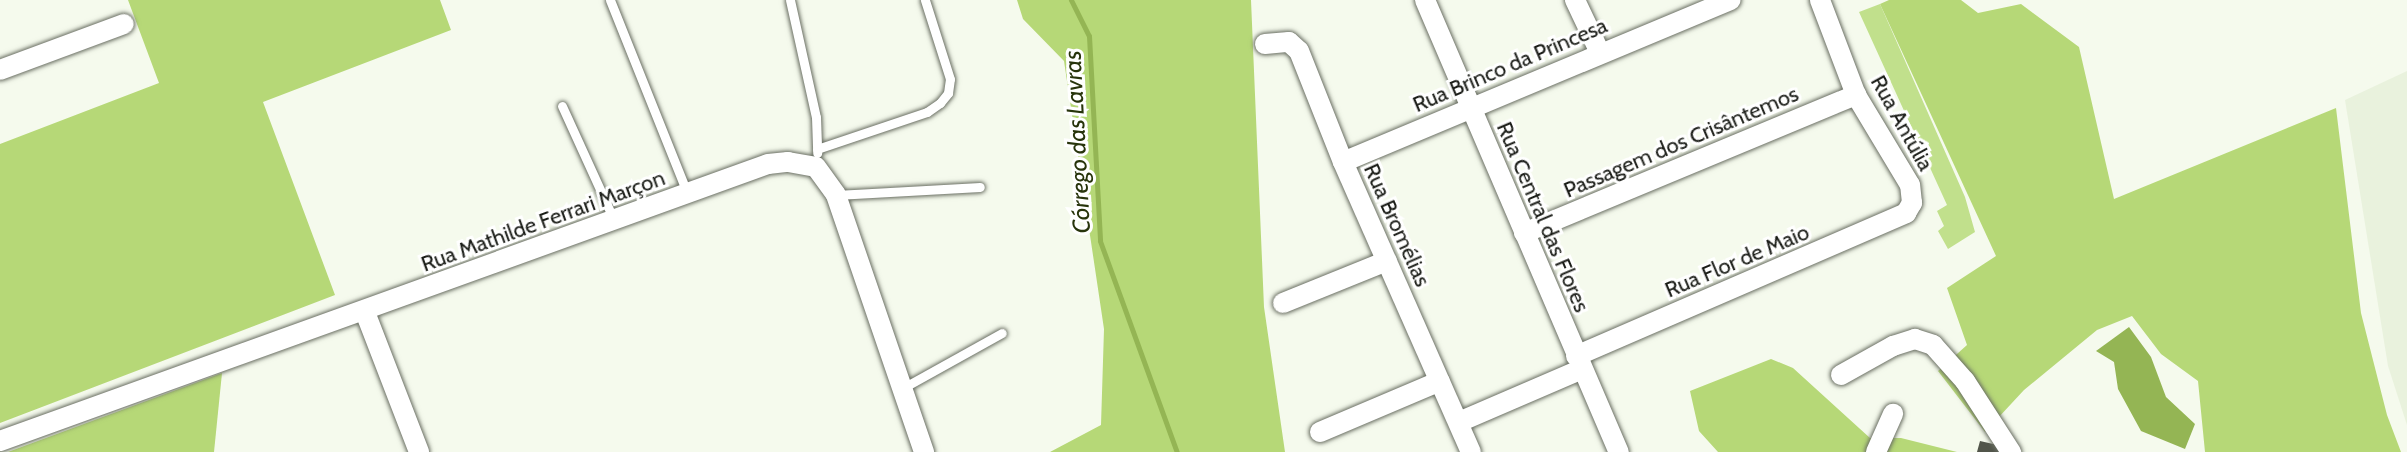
<!DOCTYPE html>
<html>
<head>
<meta charset="utf-8">
<style>
  body { margin:0 }
  #map { position:relative; width:2407px; height:452px; overflow:hidden; background:#f5faed; font-family:Cabin,sans-serif }
  div>[style] { position:absolute }
  [style*='--x'] { left:calc(var(--x)*1px); top:calc(var(--y)*1px); width:calc(var(--w)*1px); rotate:calc(var(--a)*1deg) }
  .built>* { inset:0; background:#e9f2dd }
  .green>* { inset:0; background:#c1e08c }
  .forest>* { inset:0; background:#b6d877 }
  .water>* { inset:0; background:#94b554 }
  .stream>* { height:5px; margin:-2.5px; padding:0 2.5px; transform-origin:2.5px; border-radius:2.5px; background:#94b554 }
  .building>* { inset:0; background:#51554a }
  .roads { filter:drop-shadow(0 0 2px #6a6f63) drop-shadow(0 0 2px #6a6f63) }
  .service>* { height:9px; margin:-4.5px; padding:0 4.5px; transform-origin:4.5px; border-radius:4.5px; background:#fff }
  .minor>* { height:20px; margin:-10px; padding:0 10px; transform-origin:10px; border-radius:10px; background:#fff }
  span { translate:-50% -50%; white-space:nowrap; text-align:center; line-height:1.15; -webkit-text-stroke:6px #fff; paint-order:stroke }
  .street-label { font-size:22px; color:#1b1d18 }
  .water-label { font-size:24px; color:#27340b; font-style:italic }
</style>
</head>
<body>
<div id="map">
  <div class="built">
    <i style="clip-path:polygon(2407px 71px,2407px 425px,2388px 366px,2345px 100px)"></i>
  </div>
  <div class="green">
    <i style="clip-path:polygon(1880px 4px,1965px 197px,1975px 232px,1948px 249px,1938px 231px,1944px 226px,1937px 211px,1947px 205px,1859px 12px)"></i>
  </div>
  <div class="forest">
    <i style="clip-path:polygon(128px 0,440px 0,451px 30px,263px 102px,335px 295px,0 423px,0 144px,159px 83px)"></i>
    <i style="clip-path:polygon(1017px 0,1251px 0,1264px 307px,1285px 452px,1050px 452px,1101px 425px,1104px 329px,1064px 61px,1023px 19px)"></i>
    <i style="clip-path:polygon(1889px 0,1961px 0,1978px 13px,2021px 4px,2079px 47px,2114px 199px,2336px 108px,2361px 313px,2387px 415px,2401px 452px,2205px 452px,2198px 381px,2161px 354px,2132px 316px,2097px 330px,2024px 390px,1985px 432px,1938px 371px,1967px 345px,1947px 288px,1996px 256px,1880px 4px)"></i>
    <i style="clip-path:polygon(1771px 359px,1793px 368px,1870px 438px,1901px 438px,1957px 452px,1718px 452px,1699px 431px,1690px 391px)"></i>
    <i style="clip-path:polygon(222px 373px,214px 452px,8px 452px)"></i>
  </div>
  <div class="water">
    <i style="clip-path:polygon(2129px 327px,2151px 357px,2166px 397px,2195px 424px,2185px 449px,2141px 431px,2118px 389px,2114px 362px,2096px 351px)"></i>
  </div>
  <div class="stream">
    <i style="--x:1071;--y:0;--w:40;--a:63.4"></i>
    <i style="--x:1089;--y:36;--w:205;--a:86.9"></i>
    <i style="--x:1100;--y:241;--w:225;--a:70"></i>
  </div>
  <div class="building">
    <i style="clip-path:polygon(1980px 441px,2002px 446px,2000px 452px,1977px 452px)"></i>
  </div>
  <div class="roads">
    <div class="service">
      <i style="--x:610;--y:0;--w:208;--a:68.2"></i>
      <i style="--x:790;--y:0;--w:120;--a:77.5"></i>
      <i style="--x:816;--y:117;--w:36;--a:88"></i>
      <i style="--x:562;--y:106;--w:125;--a:65.5"></i>
      <i style="--x:817;--y:149;--w:116;--a:-18.6"></i>
      <i style="--x:927;--y:112;--w:16;--a:-35"></i>
      <i style="--x:940;--y:103;--w:13;--a:-51"></i>
      <i style="--x:948;--y:93;--w:14;--a:-82"></i>
      <i style="--x:950;--y:79;--w:83;--a:-107.6"></i>
      <i style="--x:836;--y:195;--w:144;--a:-3.2"></i>
      <i style="--x:903;--y:388;--w:113;--a:-29.1"></i>
    </div>
    <div class="minor">
      <i style="--x:1425;--y:0;--w:492;--a:66.8"></i>
      <i style="--x:1575;--y:0;--w:59;--a:64.7"></i>
      <i style="--x:1265;--y:44;--w:24;--a:-5"></i>
      <i style="--x:1289;--y:42;--w:13;--a:42"></i>
      <i style="--x:1299;--y:51;--w:119;--a:68.4"></i>
      <i style="--x:1343;--y:162;--w:317;--a:66.2"></i>
      <i style="--x:0;--y:70;--w:132;--a:-20.4"></i>
      <i style="--x:1343;--y:162;--w:420;--a:-22.7"></i>
      <i style="--x:1524;--y:233;--w:360;--a:-22.6"></i>
      <i style="--x:1283;--y:303;--w:112;--a:-22"></i>
      <i style="--x:365;--y:312;--w:150;--a:68.9"></i>
      <i style="--x:1576;--y:356;--w:360;--a:-23.4"></i>
      <i style="--x:1906;--y:213;--w:12;--a:-59"></i>
      <i style="--x:1912;--y:203;--w:18;--a:-96"></i>
      <i style="--x:1910;--y:185;--w:105;--a:-121"></i>
      <i style="--x:1856;--y:95;--w:102;--a:-110.8"></i>
      <i style="--x:1841;--y:375;--w:60;--a:-29.1"></i>
      <i style="--x:1893;--y:346;--w:23;--a:-18"></i>
      <i style="--x:1915;--y:339;--w:19;--a:18"></i>
      <i style="--x:1933;--y:345;--w:48;--a:48.4"></i>
      <i style="--x:1965;--y:381;--w:85;--a:57.1"></i>
      <i style="--x:1459;--y:422;--w:134;--a:-23.3"></i>
      <i style="--x:1320;--y:432;--w:130;--a:-23"></i>
      <i style="--x:0;--y:441;--w:816;--a:-19.83"></i>
      <i style="--x:768;--y:164;--w:20;--a:-6"></i>
      <i style="--x:788;--y:162;--w:28;--a:10"></i>
      <i style="--x:816;--y:167;--w:34;--a:54"></i>
      <i style="--x:836;--y:195;--w:272;--a:71.1"></i>
      <i style="--x:1876;--y:452;--w:42;--a:-65.9"></i>
    </div>
  </div>
  <div class="street-label">
    <span style="left:1510px;top:65px;rotate:-23deg">Rua Brinco da Princesa</span>
    <span style="left:1902px;top:123px;rotate:61deg">Rua Antúlia</span>
    <span style="left:1681px;top:142px;rotate:-23deg">Passagem dos Crisântemos</span>
    <span style="left:1543px;top:217px;rotate:67deg">Rua Central das Flores</span>
    <span style="left:543px;top:221px;rotate:-20deg">Rua Mathilde Ferrari Marçon</span>
    <span style="left:1397px;top:225px;rotate:66deg">Rua Bromélias</span>
    <span style="left:1737px;top:261px;rotate:-23deg">Rua Flor de Maio</span>
  </div>
  <div class="water-label">
    <span style="left:1077px;top:142px;rotate:-93deg">Córrego das Lavras</span>
  </div>
</div>
</body>
</html>
